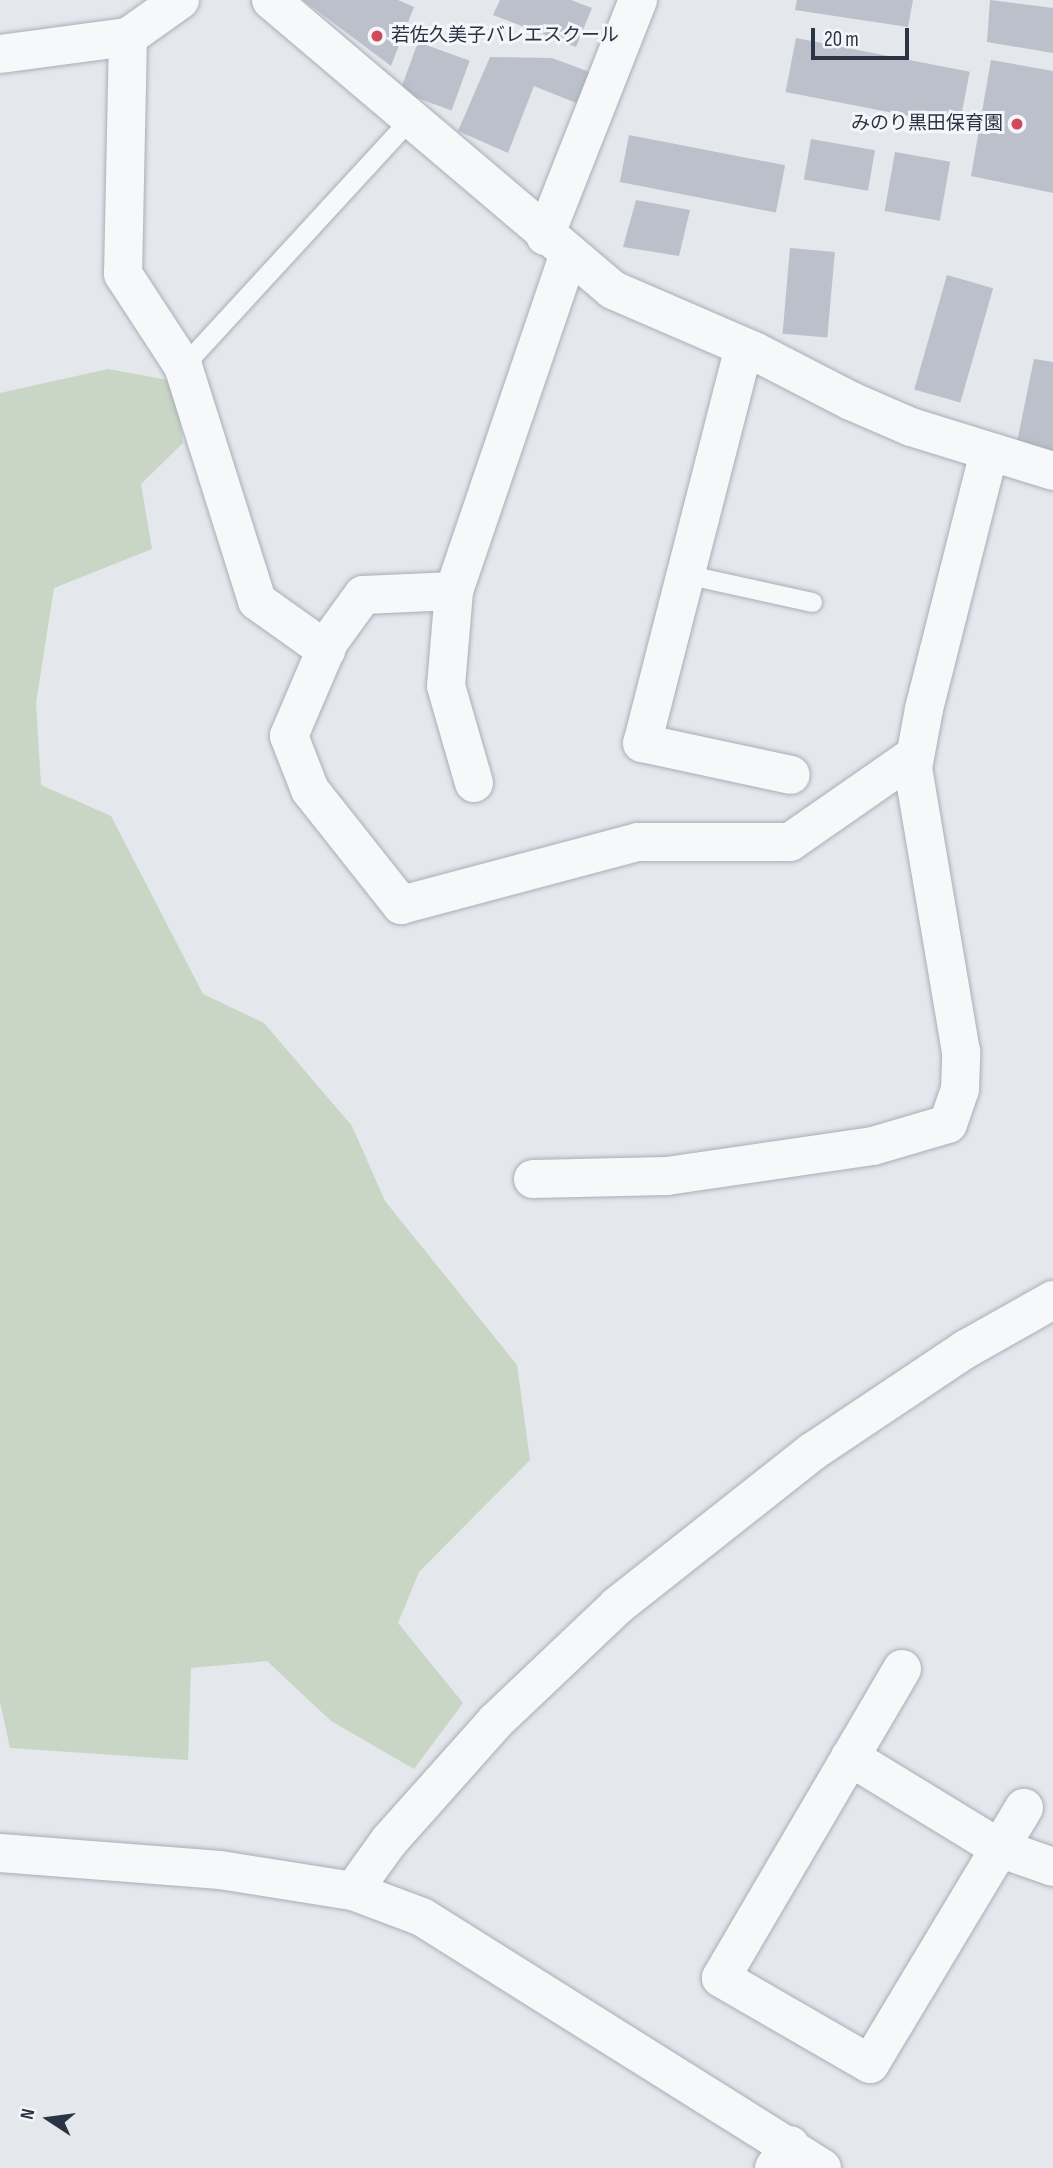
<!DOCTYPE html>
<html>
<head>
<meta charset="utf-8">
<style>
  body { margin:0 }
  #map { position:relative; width:1053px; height:2168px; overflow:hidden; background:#e4e7ec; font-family:"Sofia Sans Condensed","Noto Sans JP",sans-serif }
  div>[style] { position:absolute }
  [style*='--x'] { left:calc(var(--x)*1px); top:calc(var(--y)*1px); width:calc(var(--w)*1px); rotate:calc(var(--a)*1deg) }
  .green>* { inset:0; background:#c9d6c5 }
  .building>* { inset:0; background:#bbc0ca; transform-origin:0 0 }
  .roads { filter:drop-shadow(0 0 2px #a9aeb7) drop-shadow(0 0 2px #a9aeb7) }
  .service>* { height:19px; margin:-9.5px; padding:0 9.5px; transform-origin:9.5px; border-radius:9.5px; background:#f7f8fa }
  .minor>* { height:38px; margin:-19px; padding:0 19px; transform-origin:19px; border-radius:19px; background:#f7f8fa }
  .tertiary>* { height:38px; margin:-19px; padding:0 19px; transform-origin:19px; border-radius:19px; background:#f7f8fa }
  .dots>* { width:19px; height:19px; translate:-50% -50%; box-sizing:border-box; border:4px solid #f4f6f9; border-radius:50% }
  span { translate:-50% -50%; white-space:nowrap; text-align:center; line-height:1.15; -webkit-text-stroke:6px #f4f6f9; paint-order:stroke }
  .poi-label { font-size:19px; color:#2b3445 }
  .left { translate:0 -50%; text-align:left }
  .right { translate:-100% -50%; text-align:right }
  .north { position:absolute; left:14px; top:2084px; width:70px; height:70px; -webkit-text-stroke:5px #f4f6f9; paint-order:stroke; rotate:283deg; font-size:19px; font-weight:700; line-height:28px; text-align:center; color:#2b3445 }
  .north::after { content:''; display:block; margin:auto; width:24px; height:32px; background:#2b3445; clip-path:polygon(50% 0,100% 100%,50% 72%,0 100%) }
  .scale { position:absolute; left:811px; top:28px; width:98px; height:32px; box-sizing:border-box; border:4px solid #2b3445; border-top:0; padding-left:9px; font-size:21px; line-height:24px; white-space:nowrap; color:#2b3445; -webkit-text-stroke:5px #f4f6f9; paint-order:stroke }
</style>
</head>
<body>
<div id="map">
  <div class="green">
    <i style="clip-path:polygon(108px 369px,174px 381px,183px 443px,141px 484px,152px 549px,54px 588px,36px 703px,41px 785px,111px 816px,203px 994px,264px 1023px,352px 1126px,385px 1201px,517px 1365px,530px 1460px,419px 1572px,398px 1623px,463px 1703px,414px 1769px,331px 1721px,267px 1661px,191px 1668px,188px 1760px,10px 1748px,0 1702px,0 393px)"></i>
  </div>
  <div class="building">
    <i style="clip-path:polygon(303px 0,398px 0,414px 7px,391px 66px)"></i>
    <i style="clip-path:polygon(500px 0,571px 0,592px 8px,576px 47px,493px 15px)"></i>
    <i style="clip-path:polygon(797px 0,913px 0,908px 27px,795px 10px)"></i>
    <i style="clip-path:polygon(990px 0,1053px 8px,1053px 53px,987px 42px)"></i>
    <i style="left:796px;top:38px;width:177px;height:55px;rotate:11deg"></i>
    <i style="left:418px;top:42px;width:55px;height:53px;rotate:20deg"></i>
    <i style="clip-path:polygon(490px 57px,552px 58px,595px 74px,581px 105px,534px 86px,508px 153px,458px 131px)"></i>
    <i style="clip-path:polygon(991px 60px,1053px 71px,1053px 193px,971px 176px)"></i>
    <i style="left:629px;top:135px;width:159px;height:48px;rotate:11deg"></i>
    <i style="left:811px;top:139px;width:65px;height:41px;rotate:10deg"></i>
    <i style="left:895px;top:152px;width:56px;height:60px;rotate:10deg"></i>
    <i style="clip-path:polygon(636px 200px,690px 210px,679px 256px,623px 247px)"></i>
    <i style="left:790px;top:248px;width:45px;height:86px;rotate:5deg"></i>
    <i style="left:947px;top:275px;width:48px;height:119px;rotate:16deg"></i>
    <i style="clip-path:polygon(1034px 359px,1053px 362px,1053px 452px,1016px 447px)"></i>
  </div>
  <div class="roads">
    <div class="service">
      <i style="--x:183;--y:366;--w:335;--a:-47.4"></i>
      <i style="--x:685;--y:574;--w:130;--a:12.4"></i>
    </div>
    <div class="minor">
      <i style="--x:180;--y:0;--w:64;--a:144.6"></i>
      <i style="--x:128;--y:37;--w:237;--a:91.2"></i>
      <i style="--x:123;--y:274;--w:110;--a:56.9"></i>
      <i style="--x:183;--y:366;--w:246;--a:72.5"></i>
      <i style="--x:257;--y:601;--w:85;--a:35.4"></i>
      <i style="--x:271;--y:0;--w:448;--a:40.3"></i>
      <i style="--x:613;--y:290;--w:154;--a:23.4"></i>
      <i style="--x:754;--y:351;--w:109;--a:27.3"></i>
      <i style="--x:851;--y:401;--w:65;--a:23.4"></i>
      <i style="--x:911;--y:427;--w:149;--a:17.2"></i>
      <i style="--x:0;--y:54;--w:129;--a:-7.6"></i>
      <i style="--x:545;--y:236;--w:254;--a:-68.5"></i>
      <i style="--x:744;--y:347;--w:409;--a:104.4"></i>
      <i style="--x:642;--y:743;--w:152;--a:12.1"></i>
      <i style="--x:454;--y:591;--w:91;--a:177.5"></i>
      <i style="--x:363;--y:595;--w:58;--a:125.9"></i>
      <i style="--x:329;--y:642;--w:102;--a:113.1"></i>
      <i style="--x:289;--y:736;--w:58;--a:68.7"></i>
      <i style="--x:310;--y:790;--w:147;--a:51.6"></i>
      <i style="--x:401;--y:905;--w:245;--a:-14.9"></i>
      <i style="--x:638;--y:842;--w:152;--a:0"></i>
      <i style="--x:790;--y:842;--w:152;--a:-34.8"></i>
      <i style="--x:474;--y:783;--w:101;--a:-106.1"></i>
      <i style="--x:446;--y:686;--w:95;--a:-85.2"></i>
      <i style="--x:454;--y:591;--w:356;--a:-71.2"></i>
      <i style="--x:533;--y:1179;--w:134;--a:-1.3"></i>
      <i style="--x:667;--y:1176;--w:208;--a:-8.3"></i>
      <i style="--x:873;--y:1146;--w:78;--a:-16.3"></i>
      <i style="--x:948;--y:1124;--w:36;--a:-71"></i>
      <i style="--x:960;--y:1090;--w:38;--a:-88"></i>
      <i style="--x:961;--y:1052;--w:288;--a:-99.6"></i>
      <i style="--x:913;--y:768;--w:60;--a:-79.4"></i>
      <i style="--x:924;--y:709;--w:265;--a:-75.8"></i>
      <i style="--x:902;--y:1669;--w:358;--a:120.4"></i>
      <i style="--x:721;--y:1978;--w:172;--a:30"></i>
      <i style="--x:870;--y:2064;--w:299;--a:-59"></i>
      <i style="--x:850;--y:1757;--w:175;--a:31.4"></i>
      <i style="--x:999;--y:1848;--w:57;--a:19.4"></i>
      <i style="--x:822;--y:2168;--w:472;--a:-147.9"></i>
      <i style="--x:422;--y:1917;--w:74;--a:-159.4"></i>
      <i style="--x:353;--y:1891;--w:62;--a:-54.2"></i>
      <i style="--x:389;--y:1841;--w:161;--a:-48.3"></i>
      <i style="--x:496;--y:1721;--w:167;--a:-43.5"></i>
      <i style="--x:617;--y:1606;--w:248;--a:-38.3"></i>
      <i style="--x:812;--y:1452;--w:185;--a:-33.8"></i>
      <i style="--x:966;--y:1349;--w:100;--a:-29.4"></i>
    </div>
    <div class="tertiary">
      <i style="--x:0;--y:1853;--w:221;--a:4.4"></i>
      <i style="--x:220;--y:1870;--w:135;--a:9"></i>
      <i style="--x:774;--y:2168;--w:28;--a:-55"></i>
    </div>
  </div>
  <div class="dots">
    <i style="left:377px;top:36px;background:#d1495b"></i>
    <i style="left:1017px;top:124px;background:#d1495b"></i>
  </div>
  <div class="poi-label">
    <span class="left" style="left:391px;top:36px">若佐久美子バレエスクール</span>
    <span class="right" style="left:1003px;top:124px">みのり黒田保育園</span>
  </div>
  <div class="north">N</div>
  <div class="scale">20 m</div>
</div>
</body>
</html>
